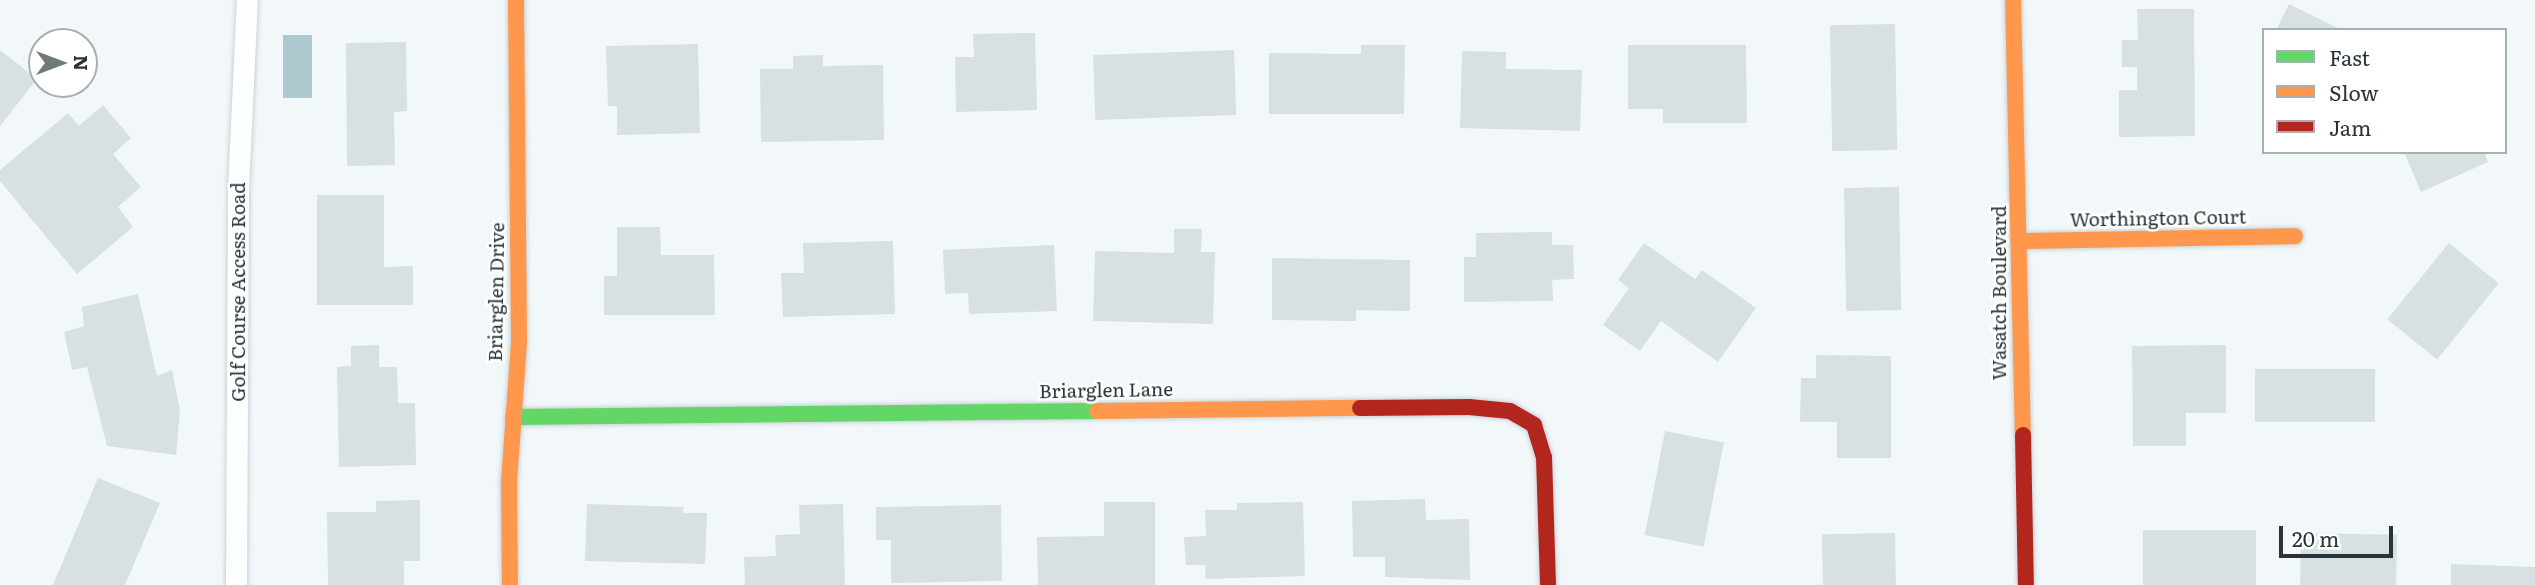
<!DOCTYPE html>
<html>
<head>
<meta charset="utf-8">
<style>
  body { margin:0 }
  #map { position:relative; width:2535px; height:585px; overflow:hidden; background:#f2f8fa; font-family:Literata,serif }
  div>[style] { position:absolute }
  [style*='--x'] { left:calc(var(--x)*1px); top:calc(var(--y)*1px); width:calc(var(--w)*1px); rotate:calc(var(--a)*1deg) }
  .water>* { inset:0; background:#adc8cf; transform-origin:0 0 }
  .building>* { inset:0; background:#d7e0e3; transform-origin:0 0 }
  .roads { filter:drop-shadow(0 0 2px #cbd3d6) drop-shadow(0 0 2px #cbd3d6) }
  .lane>* { height:21px; margin:-10.5px; padding:0 10.5px; transform-origin:10.5px; border-radius:10.5px; background:#fdfefe }
  .fast>* { height:16px; margin:-8px; padding:0 8px; transform-origin:8px; border-radius:8px; background:#63d668 }
  .slow>* { height:16px; margin:-8px; padding:0 8px; transform-origin:8px; border-radius:8px; background:#ff974d }
  .jam>* { height:16px; margin:-8px; padding:0 8px; transform-origin:8px; border-radius:8px; background:#b3261e }
  span { translate:-50% -50%; white-space:nowrap; text-align:center; line-height:1.15; -webkit-text-stroke:5px #fff; paint-order:stroke }
  .street-label { font-size:19px; color:#283437 }
  .legend { position:absolute; left:2262px; top:28px; width:245px; height:126px; box-sizing:border-box; background:#fff; border:2px solid #a9aeaf; margin:0; padding:9px 12px; list-style:none; font-size:21px; color:#283437 }
  .legend li { display:flex; align-items:center; gap:14px; height:35px }
  .legend b { width:35px; border:2px solid #a9aeaf }
  .north { position:absolute; left:28px; top:28px; width:70px; height:70px; box-sizing:border-box; background:#fff; border:2px solid #a9aeaf; border-radius:50%; rotate:90deg; font-size:19px; font-weight:700; line-height:28px; text-align:center; color:#283437 }
  .north::after { content:''; display:block; margin:auto; width:24px; height:32px; background:#6f797b; clip-path:polygon(50% 0,100% 100%,50% 72%,0 100%) }
  .scale { position:absolute; left:2279px; top:526px; width:114px; height:32px; box-sizing:border-box; border:4px solid #283437; border-top:0; padding-left:9px; font-size:21px; line-height:24px; white-space:nowrap; color:#283437; -webkit-text-stroke:5px #fff; paint-order:stroke }
</style>
</head>
<body>
<div id="map">
  <div class="water">
    <i style="left:283px;top:35px;width:29px;height:63px"></i>
  </div>
  <div class="building">
    <i style="clip-path:polygon(2289px 4px,2342px 30px,2276px 30px)"></i>
    <i style="clip-path:polygon(2137px 9px,2194px 9px,2195px 136px,2119px 137px,2119px 90px,2137px 90px,2137px 67px,2122px 67px,2122px 40px,2138px 40px)"></i>
    <i style="left:1895px;top:24px;width:126px;height:65px;rotate:89deg"></i>
    <i style="clip-path:polygon(1035px 33px,1037px 110px,956px 112px,955px 57px,974px 57px,973px 34px)"></i>
    <i style="clip-path:polygon(406px 42px,407px 111px,394px 112px,395px 165px,347px 166px,346px 43px)"></i>
    <i style="clip-path:polygon(698px 44px,700px 133px,617px 135px,617px 106px,608px 106px,606px 46px)"></i>
    <i style="clip-path:polygon(1361px 45px,1405px 45px,1404px 114px,1269px 114px,1269px 53px,1361px 54px)"></i>
    <i style="clip-path:polygon(1628px 45px,1746px 45px,1747px 123px,1663px 123px,1663px 109px,1628px 109px)"></i>
    <i style="clip-path:polygon(0 50px,37px 79px,0 126px)"></i>
    <i style="left:1234px;top:50px;width:65px;height:141px;rotate:88deg"></i>
    <i style="clip-path:polygon(1462px 51px,1506px 52px,1506px 69px,1582px 70px,1580px 131px,1460px 128px)"></i>
    <i style="clip-path:polygon(823px 55px,823px 66px,883px 65px,884px 140px,761px 142px,760px 69px,793px 69px,793px 56px)"></i>
    <i style="clip-path:polygon(103px 105px,131px 138px,113px 154px,141px 187px,118px 207px,133px 227px,77px 274px,0 181px,0 170px,68px 113px,79px 126px)"></i>
    <i style="clip-path:polygon(2404px 152px,2484px 152px,2488px 162px,2421px 192px)"></i>
    <i style="left:1899px;top:187px;width:123px;height:55px;rotate:89deg"></i>
    <i style="clip-path:polygon(317px 195px,384px 195px,384px 267px,413px 266px,413px 305px,317px 305px)"></i>
    <i style="clip-path:polygon(617px 227px,660px 227px,661px 255px,714px 255px,715px 315px,604px 315px,604px 276px,617px 276px)"></i>
    <i style="clip-path:polygon(1174px 229px,1202px 229px,1201px 252px,1215px 252px,1213px 324px,1093px 321px,1095px 251px,1174px 253px)"></i>
    <i style="clip-path:polygon(1552px 232px,1552px 245px,1573px 245px,1574px 279px,1552px 280px,1553px 301px,1464px 302px,1464px 257px,1476px 257px,1476px 233px)"></i>
    <i style="clip-path:polygon(893px 241px,895px 314px,783px 317px,781px 273px,804px 273px,803px 243px)"></i>
    <i style="clip-path:polygon(1644px 243px,1695px 279px,1702px 270px,1756px 308px,1718px 362px,1661px 321px,1640px 351px,1603px 325px,1629px 288px,1618px 280px)"></i>
    <i style="left:2449px;top:243px;width:64px;height:98px;rotate:39deg"></i>
    <i style="clip-path:polygon(1054px 245px,1057px 311px,969px 314px,968px 293px,945px 294px,943px 250px)"></i>
    <i style="clip-path:polygon(1272px 258px,1410px 260px,1410px 311px,1356px 310px,1356px 321px,1272px 320px)"></i>
    <i style="clip-path:polygon(138px 294px,157px 376px,172px 370px,180px 410px,176px 455px,107px 446px,87px 367px,72px 370px,64px 332px,84px 326px,82px 307px)"></i>
    <i style="clip-path:polygon(379px 345px,379px 367px,397px 367px,398px 403px,415px 403px,416px 465px,339px 467px,337px 367px,351px 366px,351px 346px)"></i>
    <i style="clip-path:polygon(2226px 345px,2226px 413px,2186px 413px,2186px 446px,2133px 446px,2132px 346px)"></i>
    <i style="clip-path:polygon(1816px 355px,1891px 356px,1891px 458px,1837px 458px,1837px 422px,1800px 422px,1801px 378px,1816px 378px)"></i>
    <i style="left:2255px;top:369px;width:120px;height:53px"></i>
    <i style="left:1665px;top:431px;width:60px;height:106px;rotate:11deg"></i>
    <i style="clip-path:polygon(98px 478px,160px 503px,125px 585px,53px 585px)"></i>
    <i style="clip-path:polygon(1425px 499px,1426px 520px,1469px 519px,1470px 580px,1385px 577px,1385px 557px,1353px 557px,1352px 501px)"></i>
    <i style="clip-path:polygon(420px 500px,420px 561px,404px 561px,404px 585px,328px 585px,327px 512px,376px 512px,376px 501px)"></i>
    <i style="clip-path:polygon(1104px 502px,1155px 502px,1155px 585px,1038px 585px,1037px 537px,1104px 536px)"></i>
    <i style="clip-path:polygon(1303px 502px,1305px 576px,1206px 579px,1205px 565px,1186px 565px,1184px 537px,1206px 536px,1205px 510px,1237px 510px,1237px 503px)"></i>
    <i style="clip-path:polygon(587px 504px,684px 507px,683px 513px,707px 513px,705px 564px,585px 561px)"></i>
    <i style="clip-path:polygon(843px 504px,845px 585px,745px 585px,744px 557px,776px 556px,775px 535px,800px 534px,799px 505px)"></i>
    <i style="clip-path:polygon(1001px 505px,1002px 581px,891px 583px,891px 540px,876px 540px,876px 507px)"></i>
    <i style="left:2256px;top:530px;width:55px;height:113px;rotate:90deg"></i>
    <i style="left:1895px;top:533px;width:52px;height:73px;rotate:89deg"></i>
    <i style="left:2301px;top:533px;width:96px;height:52px;rotate:1deg"></i>
    <i style="clip-path:polygon(2451px 564px,2535px 567px,2535px 585px,2451px 585px)"></i>
  </div>
  <div class="roads">
    <div class="lane">
      <i style="--x:236;--y:585;--w:397;--a:-89.7"></i>
      <i style="--x:238;--y:188;--w:188;--a:-87.3"></i>
    </div>
    <div class="fast">
      <i style="--x:513;--y:417;--w:584;--a:-0.59"></i>
    </div>
    <div class="slow">
      <i style="--x:2013;--y:0;--w:435;--a:88.7"></i>
      <i style="--x:2021;--y:241;--w:274;--a:-1"></i>
      <i style="--x:1097;--y:411;--w:263;--a:-0.7"></i>
      <i style="--x:510;--y:585;--w:103;--a:-90.6"></i>
      <i style="--x:509;--y:482;--w:140;--a:-85.9"></i>
      <i style="--x:519;--y:342;--w:342;--a:-90.5"></i>
    </div>
    <div class="jam">
      <i style="--x:1360;--y:408;--w:109;--a:-0.5"></i>
      <i style="--x:1469;--y:407;--w:41;--a:5.6"></i>
      <i style="--x:1510;--y:411;--w:28;--a:30"></i>
      <i style="--x:1534;--y:425;--w:34;--a:73"></i>
      <i style="--x:1544;--y:457;--w:128;--a:88.2"></i>
      <i style="--x:2023;--y:435;--w:150;--a:88.9"></i>
    </div>
  </div>
  <div class="street-label">
    <span style="left:2158px;top:218px;rotate:-1deg">Worthington Court</span>
    <span style="left:238px;top:292px;rotate:-90deg">Golf Course Access Road</span>
    <span style="left:496px;top:292px;rotate:-89deg">Briarglen Drive</span>
    <span style="left:1999px;top:293px;rotate:-90deg">Wasatch Boulevard</span>
    <span style="left:1106px;top:390px;rotate:-1deg">Briarglen Lane</span>
  </div>
  <ul class="legend">
  <li><b style="height:9px;background:#63d668"></b>Fast</li>
  <li><b style="height:9px;background:#ff974d"></b>Slow</li>
  <li><b style="height:9px;background:#b3261e"></b>Jam</li>
  </ul>
  <div class="north">N</div>
  <div class="scale">20 m</div>
</div>
</body>
</html>
